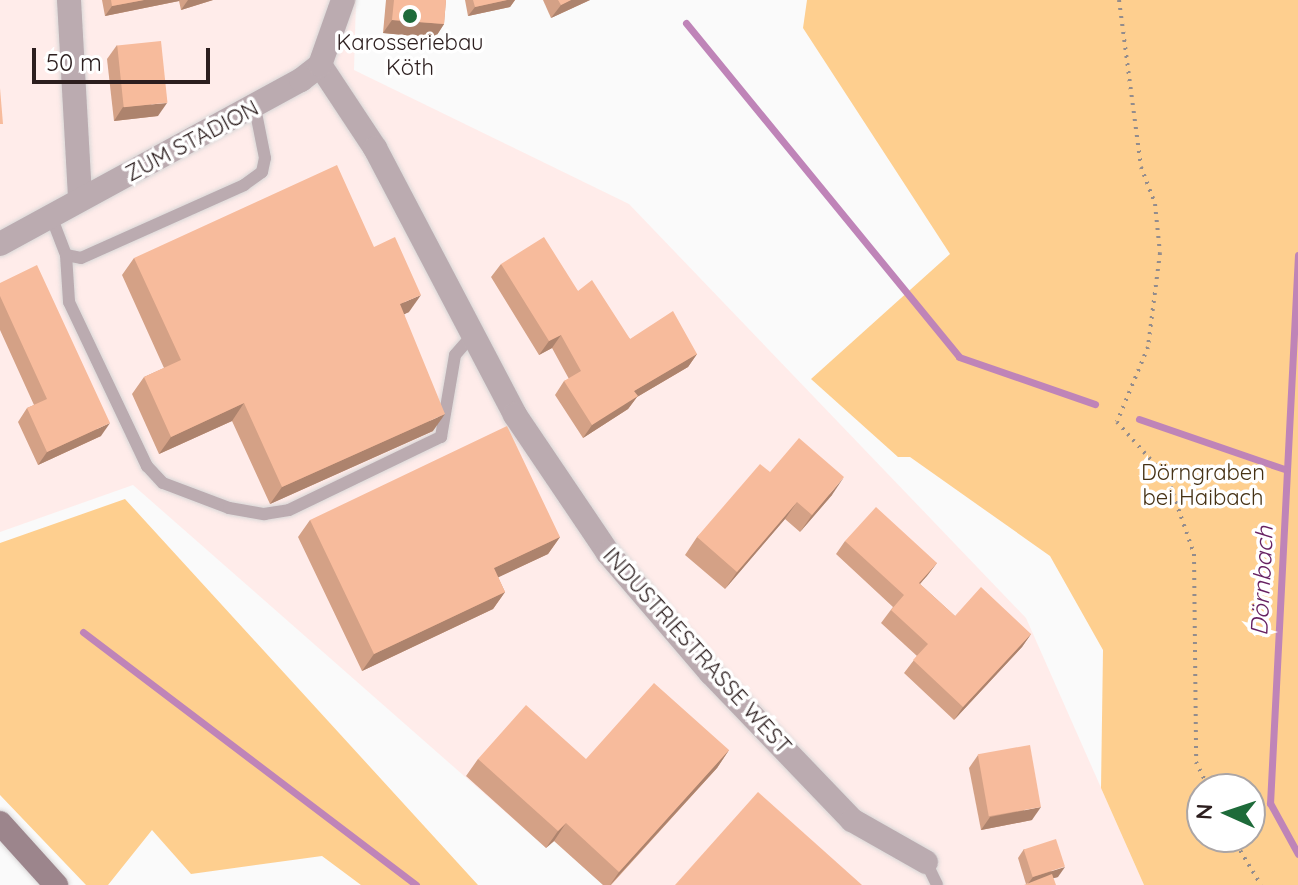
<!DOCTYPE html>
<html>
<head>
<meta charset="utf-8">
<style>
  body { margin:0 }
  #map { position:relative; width:1298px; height:885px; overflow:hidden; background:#fafafa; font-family:Quicksand,sans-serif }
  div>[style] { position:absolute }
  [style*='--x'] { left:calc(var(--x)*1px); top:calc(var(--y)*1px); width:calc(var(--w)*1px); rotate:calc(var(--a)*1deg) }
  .built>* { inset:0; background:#ffecea }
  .green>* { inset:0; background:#fecf8f }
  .stream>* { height:7px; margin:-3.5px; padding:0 3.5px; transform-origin:3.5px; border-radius:3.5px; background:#bf84b8 }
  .path>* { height:4px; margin-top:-2px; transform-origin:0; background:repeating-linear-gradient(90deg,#938c8c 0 2px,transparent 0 8px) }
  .roads { filter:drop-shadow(0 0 2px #d9d7d7) drop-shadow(0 0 2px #d9d7d7) }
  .service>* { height:12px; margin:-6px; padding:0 6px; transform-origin:6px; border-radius:6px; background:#bbabb0 }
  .minor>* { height:24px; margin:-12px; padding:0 12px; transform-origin:12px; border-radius:12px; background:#bbabb0 }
  .secondary>* { height:24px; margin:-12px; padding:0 12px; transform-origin:12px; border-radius:12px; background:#9c858c }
  .wall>* { inset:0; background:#d4a186 }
  .shaded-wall>* { inset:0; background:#ad836d }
  .building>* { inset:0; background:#f7bb9c; transform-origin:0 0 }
  .dots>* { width:22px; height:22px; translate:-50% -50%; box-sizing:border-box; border:4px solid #fff; border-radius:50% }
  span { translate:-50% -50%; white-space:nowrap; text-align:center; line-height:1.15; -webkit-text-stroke:7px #fff; paint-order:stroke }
  .poi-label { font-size:22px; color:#2c1e1e }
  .street-label { font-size:22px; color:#2c1e1e }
  .park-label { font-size:22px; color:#463215 }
  .water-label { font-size:24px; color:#672162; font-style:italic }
  .north { position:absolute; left:1186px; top:773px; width:80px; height:80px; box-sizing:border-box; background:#fff; border:2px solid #aba5a5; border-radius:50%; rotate:273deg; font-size:22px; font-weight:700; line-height:32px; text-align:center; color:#2c1e1e }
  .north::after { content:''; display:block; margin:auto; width:28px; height:36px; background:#1e6b3a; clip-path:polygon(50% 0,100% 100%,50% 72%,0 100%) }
  .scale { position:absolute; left:32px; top:48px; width:178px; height:36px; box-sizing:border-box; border:4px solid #2c1e1e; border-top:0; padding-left:10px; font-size:24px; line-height:28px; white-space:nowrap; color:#2c1e1e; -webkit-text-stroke:6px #fff; paint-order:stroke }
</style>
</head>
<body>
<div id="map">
  <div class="built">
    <i style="clip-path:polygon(0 0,356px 0,354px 70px,629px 204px,1026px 618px,1144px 885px,603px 885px,554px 841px,546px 848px,133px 485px,0 532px)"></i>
  </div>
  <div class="green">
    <i style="clip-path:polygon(evenodd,807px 0,1298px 0,1298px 885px,1144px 885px,1101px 788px,1103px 650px,1050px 556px,910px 457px,898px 457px,811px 379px,950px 254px,803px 28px,807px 0,1202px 789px,1250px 789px,1250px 837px,1202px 837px,1202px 789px)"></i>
    <i style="clip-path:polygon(125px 499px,478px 885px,361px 885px,322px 856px,191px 874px,152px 830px,108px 885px,86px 885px,0 795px,0 543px)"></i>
  </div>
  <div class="stream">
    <i style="--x:686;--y:23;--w:431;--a:50.7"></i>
    <i style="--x:959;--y:357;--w:144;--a:19.1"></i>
    <i style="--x:1298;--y:255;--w:549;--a:92.92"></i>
    <i style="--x:1270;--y:803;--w:58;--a:61.2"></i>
    <i style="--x:1139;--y:419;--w:153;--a:19"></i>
    <i style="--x:83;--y:632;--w:418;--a:37.2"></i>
  </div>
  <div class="path">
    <i style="--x:1119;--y:0;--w:168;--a:82.5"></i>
    <i style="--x:1141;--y:167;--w:40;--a:69"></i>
    <i style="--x:1155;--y:204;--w:49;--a:84.2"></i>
    <i style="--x:1160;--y:253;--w:95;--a:97.3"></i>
    <i style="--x:1148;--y:347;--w:81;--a:112.5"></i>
    <i style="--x:1117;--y:422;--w:76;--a:48.2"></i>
    <i style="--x:1168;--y:479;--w:79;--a:70.9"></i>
    <i style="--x:1194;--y:554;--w:208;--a:89.4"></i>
    <i style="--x:1196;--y:762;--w:30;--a:64"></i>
    <i style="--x:1232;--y:837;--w:56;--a:58.9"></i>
  </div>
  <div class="roads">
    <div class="service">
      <i style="--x:51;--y:216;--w:42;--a:69"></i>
      <i style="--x:66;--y:255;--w:15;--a:11"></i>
      <i style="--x:81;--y:258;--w:179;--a:-24.1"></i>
      <i style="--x:244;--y:185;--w:22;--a:-36"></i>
      <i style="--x:262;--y:172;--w:14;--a:-78"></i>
      <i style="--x:265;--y:158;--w:51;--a:-101.3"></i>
      <i style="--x:66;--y:255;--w:47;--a:86.3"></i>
      <i style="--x:69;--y:302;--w:182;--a:64.6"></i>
      <i style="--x:147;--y:466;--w:23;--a:47"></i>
      <i style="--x:163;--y:483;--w:71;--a:20.7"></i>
      <i style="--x:229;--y:508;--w:36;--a:10"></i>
      <i style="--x:264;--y:514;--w:25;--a:-9"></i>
      <i style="--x:289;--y:510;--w:169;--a:-25.7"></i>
      <i style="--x:441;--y:437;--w:83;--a:-80.3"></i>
      <i style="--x:455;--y:355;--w:28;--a:-49"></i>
      <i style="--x:926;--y:862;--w:25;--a:64"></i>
    </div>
    <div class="minor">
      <i style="--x:69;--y:0;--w:199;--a:86.8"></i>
      <i style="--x:320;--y:65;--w:100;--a:56.5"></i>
      <i style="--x:375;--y:148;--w:301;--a:62.3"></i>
      <i style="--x:515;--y:415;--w:166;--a:56"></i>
      <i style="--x:608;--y:553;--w:158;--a:49.4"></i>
      <i style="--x:711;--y:673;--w:204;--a:46.2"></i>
      <i style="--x:852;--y:820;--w:85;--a:29.6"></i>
      <i style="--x:0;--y:244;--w:343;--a:-28.6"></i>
      <i style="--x:301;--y:80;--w:24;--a:-38"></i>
      <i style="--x:320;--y:65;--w:69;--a:-70.5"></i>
    </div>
    <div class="secondary">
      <i style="--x:0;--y:823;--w:84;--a:47.9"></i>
    </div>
  </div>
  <div class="wall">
    <i style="clip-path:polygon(102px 0,213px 0,181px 10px,179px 1px,105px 16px)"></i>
    <i style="clip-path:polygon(386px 0,446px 0,444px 24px,435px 38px,383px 33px)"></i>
    <i style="clip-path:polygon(465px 0,515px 0,510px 7px,468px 16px)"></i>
    <i style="clip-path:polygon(543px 0,590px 0,551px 18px)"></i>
    <i style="clip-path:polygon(117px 45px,158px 116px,114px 121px,107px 59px)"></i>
    <i style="clip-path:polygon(374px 247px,409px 312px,404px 314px,433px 431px,270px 504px,232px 421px,159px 454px,132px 394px,144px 377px,164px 368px,122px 275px,134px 258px)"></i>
    <i style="clip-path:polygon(501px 264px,578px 291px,630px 339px,697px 354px,688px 367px,637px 397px,628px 409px,583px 438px,555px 395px,564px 381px,569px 379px,552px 348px,539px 355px,491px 277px)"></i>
    <i style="clip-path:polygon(0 283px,101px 436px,38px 465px,18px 422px,27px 408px,34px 405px,0 330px)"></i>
    <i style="clip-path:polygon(770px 472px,832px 495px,800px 532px,785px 519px,725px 589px,685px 555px,697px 537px)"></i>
    <i style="clip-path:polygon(310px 520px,560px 537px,548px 554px,498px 577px,505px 592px,493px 609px,362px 671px,298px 537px)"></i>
    <i style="clip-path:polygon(845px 541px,937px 563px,920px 584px,955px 616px,1031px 634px,1022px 647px,954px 720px,904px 673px,917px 656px,881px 623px,893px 607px,836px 554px)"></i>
    <i style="clip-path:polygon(729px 750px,717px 768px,611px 885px,603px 885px,554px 841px,546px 848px,466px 776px,478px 759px,586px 759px)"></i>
    <i style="clip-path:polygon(978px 755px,1032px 820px,981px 830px,969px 768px)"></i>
    <i style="clip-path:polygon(1024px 849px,1058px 877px,1026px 884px,1018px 858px)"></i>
  </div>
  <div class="shaded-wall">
    <i style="clip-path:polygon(144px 0,180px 0,179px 1px,105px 16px,112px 6px)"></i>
    <i style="clip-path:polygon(188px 0,213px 0,181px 10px)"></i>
    <i style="clip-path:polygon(507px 0,515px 0,510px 7px,468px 16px,475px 7px)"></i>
    <i style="clip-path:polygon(571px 0,590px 0,551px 18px,561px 5px)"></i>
    <i style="clip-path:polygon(392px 20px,444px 24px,435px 38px,383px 33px)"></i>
    <i style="clip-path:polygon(167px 103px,158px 116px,114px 121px,123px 107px)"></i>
    <i style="clip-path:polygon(421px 295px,409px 312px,388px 322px,400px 304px)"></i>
    <i style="clip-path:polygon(561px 335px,552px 348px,539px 355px,549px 341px)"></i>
    <i style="clip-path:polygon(697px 354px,688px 367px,637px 397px,628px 409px,583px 438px,592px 425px,634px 391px)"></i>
    <i style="clip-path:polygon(244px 403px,232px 421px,159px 454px,171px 437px)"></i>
    <i style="clip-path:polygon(445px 414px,433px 431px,270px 504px,282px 487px)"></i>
    <i style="clip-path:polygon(110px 423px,101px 436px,38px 465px,47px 452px)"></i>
    <i style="clip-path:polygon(844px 477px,832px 495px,800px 532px,812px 515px)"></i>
    <i style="clip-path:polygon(797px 502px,785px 519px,725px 589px,737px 572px)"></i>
    <i style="clip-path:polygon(560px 537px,548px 554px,482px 585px,494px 568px)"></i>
    <i style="clip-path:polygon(937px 563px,927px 576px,909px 596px,919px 583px)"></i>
    <i style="clip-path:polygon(505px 592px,493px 609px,362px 671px,374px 654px)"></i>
    <i style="clip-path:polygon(1031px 634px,1022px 647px,954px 720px,963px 707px)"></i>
    <i style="clip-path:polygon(729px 750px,717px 768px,610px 885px,619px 872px)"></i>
    <i style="clip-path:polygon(1041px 807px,1032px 820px,981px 830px,990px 817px)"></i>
    <i style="clip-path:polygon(566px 823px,554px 841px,546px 848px,558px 831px)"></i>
    <i style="clip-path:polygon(1065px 867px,1058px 877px,1027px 885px,1033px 877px)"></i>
  </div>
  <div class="building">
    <i style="clip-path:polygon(111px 0,144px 0,112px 6px)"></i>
    <i style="clip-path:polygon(394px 0,446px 0,444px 24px,392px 20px)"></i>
    <i style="clip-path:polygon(473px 0,507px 0,475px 7px)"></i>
    <i style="clip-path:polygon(558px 0,571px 0,561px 5px)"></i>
    <i style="left:161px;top:41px;width:62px;height:44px;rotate:84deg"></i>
    <i style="clip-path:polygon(0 88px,3px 124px,0 124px)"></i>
    <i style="clip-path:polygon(337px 165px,374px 247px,395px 237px,421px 295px,400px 304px,445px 414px,282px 487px,244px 403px,171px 437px,144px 377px,181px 360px,134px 258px)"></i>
    <i style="clip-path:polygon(544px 237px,578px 291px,592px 280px,630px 339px,673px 311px,697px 354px,634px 391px,638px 396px,592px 425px,564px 381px,581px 371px,561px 335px,549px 341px,501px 264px)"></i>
    <i style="clip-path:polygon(37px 265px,110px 423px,47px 452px,27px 408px,47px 399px,0 296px,0 283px)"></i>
    <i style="clip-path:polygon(507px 426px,560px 537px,494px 568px,505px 592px,374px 654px,310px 520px)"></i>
    <i style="clip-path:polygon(799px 438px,844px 477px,812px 515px,797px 502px,737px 572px,697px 537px,760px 464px,770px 472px)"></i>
    <i style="clip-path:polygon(876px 507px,937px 563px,919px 583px,955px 616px,981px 587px,1031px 634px,963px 707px,913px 660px,928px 644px,891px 610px,904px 595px,845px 541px)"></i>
    <i style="clip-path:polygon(654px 683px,729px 750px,619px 872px,566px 823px,558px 831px,478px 759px,526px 705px,586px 759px)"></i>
    <i style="left:1030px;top:745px;width:63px;height:53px;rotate:80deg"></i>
    <i style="clip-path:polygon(758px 792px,862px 885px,675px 885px)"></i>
    <i style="left:1056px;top:839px;width:29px;height:34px;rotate:72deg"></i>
    <i style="clip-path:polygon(1052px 874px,1056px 885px,1024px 885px)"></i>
  </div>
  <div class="dots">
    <i style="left:410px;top:16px;background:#1e6b3a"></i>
  </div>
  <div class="poi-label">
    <span style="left:410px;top:55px">Karosseriebau<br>Köth</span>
  </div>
  <div class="street-label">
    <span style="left:192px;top:141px;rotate:-28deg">ZUM STADION</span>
    <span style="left:697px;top:651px;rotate:48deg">INDUSTRIESTRASSE WEST</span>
  </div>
  <div class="park-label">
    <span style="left:1203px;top:485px">Dörngraben<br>bei Haibach</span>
  </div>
  <div class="water-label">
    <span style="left:1262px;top:581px;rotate:-87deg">Dörnbach</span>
  </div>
  <div class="north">N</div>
  <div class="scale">50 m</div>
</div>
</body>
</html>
